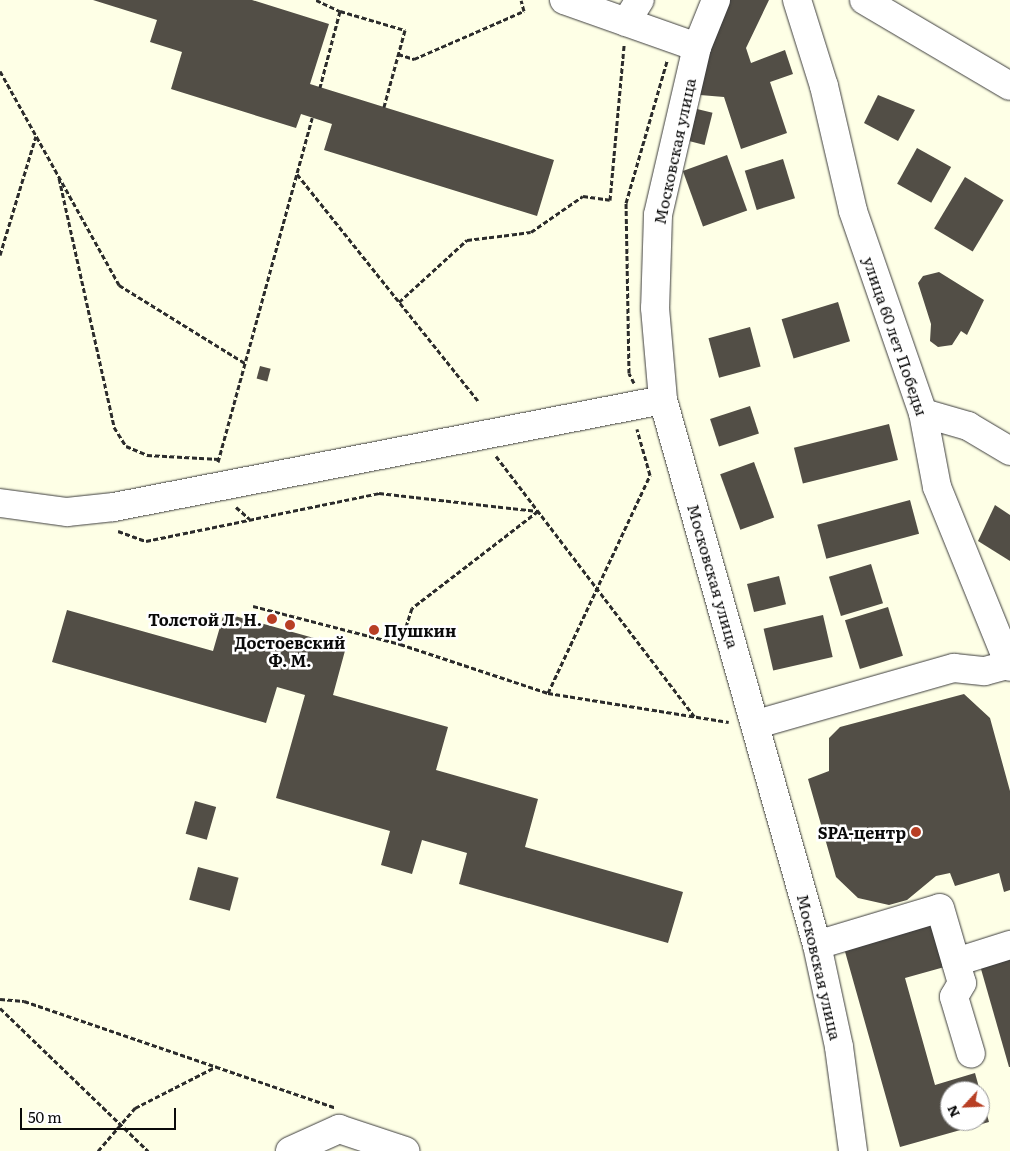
<!DOCTYPE html>
<html>
<head>
<meta charset="utf-8">
<style>
  body { margin:0 }
  #map { position:relative; width:1010px; height:1151px; overflow:hidden; background:#feffe6; font-family:Literata,serif }
  div>[style] { position:absolute }
  [style*='--x'] { left:calc(var(--x)*1px); top:calc(var(--y)*1px); width:calc(var(--w)*1px); rotate:calc(var(--a)*1deg) }
  .building>* { inset:0; background:#524e46; transform-origin:0 0 }
  .path>* { height:3px; margin-top:-1.5px; transform-origin:0; background:repeating-linear-gradient(90deg,#2c2c2c 0 5px,transparent 0 7.5px) }
  .roads { filter:drop-shadow(0 0 1px #3d3d3d) drop-shadow(0 0 1px #3d3d3d) }
  .minor>* { height:28px; margin:-14px; padding:0 14px; transform-origin:14px; border-radius:14px; background:#fff }
  .dots>* { width:14px; height:14px; translate:-50% -50%; box-sizing:border-box; border:2px solid #fff; border-radius:50% }
  span { translate:-50% -50%; white-space:nowrap; text-align:center; line-height:1.15; -webkit-text-stroke:5px #fff; paint-order:stroke }
  .street-label { font-size:16px; color:#0a0a0a }
  .poi-label { font-size:16px; color:#0a0a0a; font-weight:700 }
  .right { translate:-100% -50%; text-align:right }
  .left { translate:0 -50%; text-align:left }
  .north { position:absolute; left:940px; top:1081px; width:50px; height:50px; box-sizing:border-box; background:#fff; border:1px solid #9d9d9d; border-radius:50%; rotate:245deg; font-size:14px; font-weight:700; line-height:20px; text-align:center; color:#0a0a0a }
  .north::after { content:''; display:block; margin:auto; width:18px; height:22px; background:#b83f24; clip-path:polygon(50% 0,100% 100%,50% 72%,0 100%) }
  .scale { position:absolute; left:20px; top:1108px; width:156px; height:22px; box-sizing:border-box; border:2px solid #0a0a0a; border-top:0; padding-left:6px; font-size:15px; line-height:18px; white-space:nowrap; color:#0a0a0a; -webkit-text-stroke:4px #fff; paint-order:stroke }
</style>
</head>
<body>
<div id="map">
  <div class="building">
    <i style="clip-path:polygon(93px 0,252px 0,329px 24px,310px 84px,554px 160px,537px 216px,324px 150px,332px 124px,301px 114px,296px 128px,171px 89px,182px 52px,150px 42px,157px 20px)"></i>
    <i style="clip-path:polygon(730px 0,769px 0,746px 48px,751px 63px,785px 50px,793px 74px,770px 82px,787px 133px,741px 149px,724px 97px,700px 95px,713px 35px)"></i>
    <i style="clip-path:polygon(878px 95px,915px 110px,898px 141px,864px 123px)"></i>
    <i style="left:697px;top:109px;width:16px;height:33px;rotate:14deg"></i>
    <i style="left:917px;top:148px;width:39px;height:41px;rotate:29deg"></i>
    <i style="left:727px;top:155px;width:59px;height:47px;rotate:70deg"></i>
    <i style="left:783px;top:159px;width:41px;height:40px;rotate:73deg"></i>
    <i style="left:965px;top:177px;width:45px;height:60px;rotate:31deg"></i>
    <i style="clip-path:polygon(939px 272px,984px 300px,967px 335px,961px 331px,952px 345px,938px 347px,930px 341px,931px 324px,918px 283px,923px 276px)"></i>
    <i style="left:838px;top:302px;width:41px;height:59px;rotate:73deg"></i>
    <i style="left:750px;top:327px;width:41px;height:43px;rotate:75deg"></i>
    <i style="left:260px;top:366px;width:11px;height:13px;rotate:15deg"></i>
    <i style="left:750px;top:406px;width:29px;height:42px;rotate:72deg"></i>
    <i style="left:889px;top:424px;width:37px;height:98px;rotate:76deg"></i>
    <i style="left:754px;top:462px;width:59px;height:36px;rotate:70deg"></i>
    <i style="left:910px;top:500px;width:35px;height:96px;rotate:75deg"></i>
    <i style="clip-path:polygon(995px 505px,1010px 515px,1010px 561px,978px 541px)"></i>
    <i style="left:871px;top:564px;width:41px;height:44px;rotate:73deg"></i>
    <i style="left:779px;top:576px;width:29px;height:33px;rotate:76deg"></i>
    <i style="left:888px;top:607px;width:51px;height:45px;rotate:73deg"></i>
    <i style="clip-path:polygon(67px 610px,213px 651px,224px 613px,346px 647px,333px 695px,448px 727px,436px 770px,538px 799px,525px 847px,683px 892px,668px 943px,459px 884px,467px 853px,422px 840px,412px 874px,381px 865px,390px 831px,276px 798px,305px 695px,277px 687px,266px 723px,52px 662px)"></i>
    <i style="left:823px;top:615px;width:43px;height:61px;rotate:77deg"></i>
    <i style="clip-path:polygon(964px 694px,990px 718px,1010px 791px,1010px 890px,1004px 892px,999px 873px,955px 886px,950px 873px,936px 876px,907px 900px,889px 905px,858px 898px,836px 877px,808px 779px,829px 771px,829px 738px,840px 727px)"></i>
    <i style="left:195px;top:801px;width:22px;height:34px;rotate:16deg"></i>
    <i style="left:198px;top:867px;width:42px;height:34px;rotate:15deg"></i>
    <i style="clip-path:polygon(936px 922px,948px 966px,905px 978px,935px 1085px,975px 1073px,980px 1091px,950px 1091px,950px 1121px,980px 1121px,981px 1093px,989px 1122px,900px 1147px,844px 948px)"></i>
    <i style="clip-path:polygon(1010px 953px,1010px 1067px,1009px 1067px,979px 962px)"></i>
  </div>
  <div class="path">
    <i style="--x:316;--y:0;--w:26;--a:25"></i>
    <i style="--x:340;--y:11;--w:79;--a:104.7"></i>
    <i style="--x:340;--y:11;--w:68;--a:16.3"></i>
    <i style="--x:405;--y:30;--w:80;--a:105.3"></i>
    <i style="--x:398;--y:54;--w:17;--a:17"></i>
    <i style="--x:414;--y:59;--w:120;--a:-23.6"></i>
    <i style="--x:524;--y:11;--w:11;--a:-105"></i>
    <i style="--x:0;--y:71;--w:245;--a:60.9"></i>
    <i style="--x:119;--y:285;--w:148;--a:31.8"></i>
    <i style="--x:297;--y:174;--w:290;--a:51.4"></i>
    <i style="--x:59;--y:178;--w:255;--a:77.5"></i>
    <i style="--x:114;--y:427;--w:22;--a:58"></i>
    <i style="--x:126;--y:446;--w:23;--a:23"></i>
    <i style="--x:147;--y:455;--w:72;--a:3.2"></i>
    <i style="--x:0;--y:255;--w:124;--a:-73.2"></i>
    <i style="--x:399;--y:302;--w:92;--a:-42.4"></i>
    <i style="--x:467;--y:240;--w:64;--a:-7.1"></i>
    <i style="--x:531;--y:232;--w:63;--a:-34.7"></i>
    <i style="--x:583;--y:196;--w:27;--a:8"></i>
    <i style="--x:610;--y:200;--w:156;--a:-84.8"></i>
    <i style="--x:634;--y:383;--w:11;--a:-117"></i>
    <i style="--x:629;--y:373;--w:170;--a:-91"></i>
    <i style="--x:626;--y:203;--w:148;--a:-73.9"></i>
    <i style="--x:496;--y:456;--w:327;--a:52.7"></i>
    <i style="--x:218;--y:462;--w:357;--a:-74.7"></i>
    <i style="--x:236;--y:507;--w:18;--a:41"></i>
    <i style="--x:118;--y:531;--w:30;--a:20"></i>
    <i style="--x:146;--y:541;--w:238;--a:-11.6"></i>
    <i style="--x:379;--y:493;--w:160;--a:6.5"></i>
    <i style="--x:538;--y:511;--w:159;--a:142.4"></i>
    <i style="--x:412;--y:608;--w:38;--a:108"></i>
    <i style="--x:253;--y:606;--w:152;--a:14.5"></i>
    <i style="--x:400;--y:644;--w:156;--a:18.3"></i>
    <i style="--x:548;--y:693;--w:183;--a:9.1"></i>
    <i style="--x:548;--y:693;--w:241;--a:-64.9"></i>
    <i style="--x:650;--y:475;--w:48;--a:-105.8"></i>
    <i style="--x:0;--y:999;--w:24;--a:5"></i>
    <i style="--x:24;--y:1001;--w:328;--a:18.9"></i>
    <i style="--x:0;--y:1008;--w:206;--a:44"></i>
    <i style="--x:98;--y:1151;--w:57;--a:-49.3"></i>
    <i style="--x:135;--y:1108;--w:92;--a:-27.1"></i>
  </div>
  <div class="roads">
    <div class="minor">
      <i style="--x:564;--y:0;--w:141;--a:19.5"></i>
      <i style="--x:716;--y:0;--w:51;--a:112"></i>
      <i style="--x:697;--y:47;--w:172;--a:103.1"></i>
      <i style="--x:658;--y:215;--w:93;--a:91.8"></i>
      <i style="--x:655;--y:308;--w:92;--a:85"></i>
      <i style="--x:663;--y:400;--w:566;--a:74.22"></i>
      <i style="--x:817;--y:945;--w:104;--a:77.8"></i>
      <i style="--x:839;--y:1047;--w:105;--a:82.3"></i>
      <i style="--x:797;--y:0;--w:90;--a:72.6"></i>
      <i style="--x:824;--y:86;--w:128;--a:76.9"></i>
      <i style="--x:853;--y:211;--w:214;--a:70.9"></i>
      <i style="--x:923;--y:413;--w:75;--a:79.3"></i>
      <i style="--x:937;--y:487;--w:194;--a:67.9"></i>
      <i style="--x:864;--y:0;--w:169;--a:30.5"></i>
      <i style="--x:626;--y:22;--w:26;--a:-58"></i>
      <i style="--x:923;--y:413;--w:47;--a:16.1"></i>
      <i style="--x:968;--y:426;--w:49;--a:30.8"></i>
      <i style="--x:0;--y:503;--w:68;--a:7.7"></i>
      <i style="--x:67;--y:512;--w:47;--a:-6.1"></i>
      <i style="--x:114;--y:507;--w:559;--a:-11.03"></i>
      <i style="--x:757;--y:724;--w:205;--a:-15.9"></i>
      <i style="--x:954;--y:668;--w:31;--a:6"></i>
      <i style="--x:985;--y:671;--w:24;--a:-15"></i>
      <i style="--x:817;--y:945;--w:128;--a:-16.7"></i>
      <i style="--x:940;--y:908;--w:78;--a:73.7"></i>
      <i style="--x:962;--y:983;--w:16;--a:120"></i>
      <i style="--x:954;--y:997;--w:59;--a:73.4"></i>
      <i style="--x:956;--y:962;--w:57;--a:-17.5"></i>
      <i style="--x:290;--y:1151;--w:54;--a:-24.2"></i>
      <i style="--x:339;--y:1129;--w:70;--a:18.4"></i>
    </div>
  </div>
  <div class="dots">
    <i style="left:272px;top:619px;background:#b83f24"></i>
    <i style="left:290px;top:625px;background:#b83f24"></i>
    <i style="left:374px;top:630px;background:#b83f24"></i>
    <i style="left:916px;top:832px;background:#b83f24"></i>
  </div>
  <div class="street-label">
    <span style="left:674px;top:151px;rotate:-78deg">Московская улица</span>
    <span style="left:896px;top:336px;rotate:71deg">улица 60 лет Победы</span>
    <span style="left:714px;top:576px;rotate:74deg">Московская улица</span>
    <span style="left:820px;top:967px;rotate:77deg">Московская улица</span>
  </div>
  <div class="poi-label">
    <span class="right" style="left:262px;top:619px">Толстой Л. Н.</span>
    <span class="left" style="left:384px;top:630px">Пушкин</span>
    <span style="left:290px;top:651px">Достоевский<br>Ф. М.</span>
    <span class="right" style="left:906px;top:832px">SPA-центр</span>
  </div>
  <div class="north">N</div>
  <div class="scale">50 m</div>
</div>
</body>
</html>
